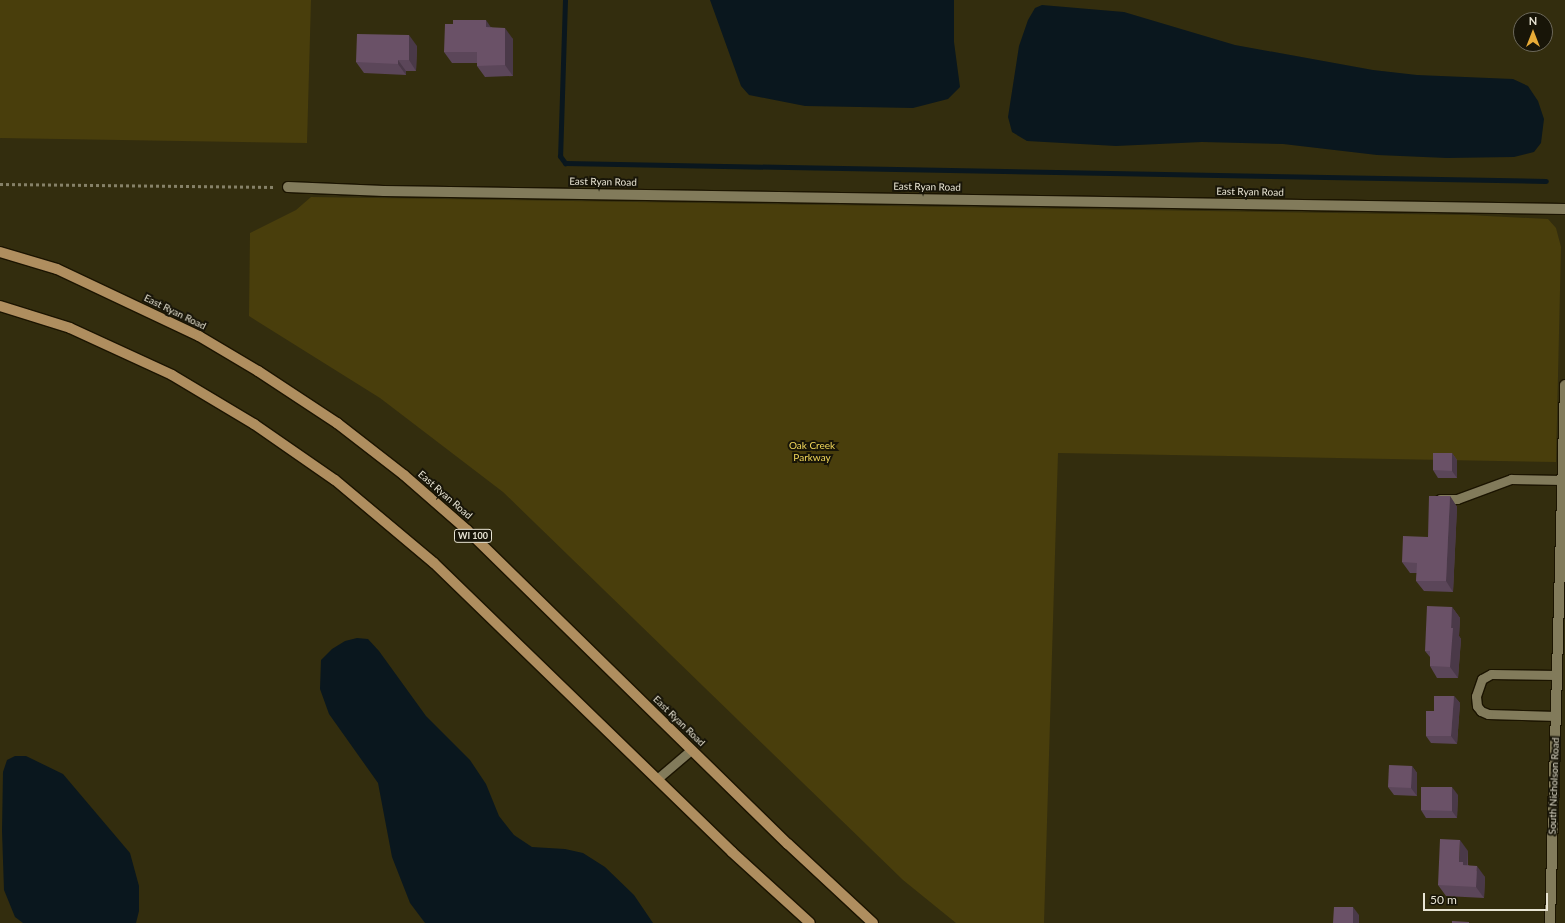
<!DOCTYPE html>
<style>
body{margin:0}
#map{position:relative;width:1565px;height:923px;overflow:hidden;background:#332d0e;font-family:Lato,sans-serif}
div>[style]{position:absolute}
.green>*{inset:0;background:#493e0c}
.water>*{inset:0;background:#0a171e}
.stream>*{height:5px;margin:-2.5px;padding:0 2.5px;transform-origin:2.5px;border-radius:2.5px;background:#0a171e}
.path>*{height:2.5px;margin-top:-1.25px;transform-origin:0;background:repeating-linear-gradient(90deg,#868168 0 3px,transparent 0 6px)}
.roads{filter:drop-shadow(1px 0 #1b1400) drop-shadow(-1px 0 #1b1400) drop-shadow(0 1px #1b1400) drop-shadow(0 -1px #1b1400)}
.service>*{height:9px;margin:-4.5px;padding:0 4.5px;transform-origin:4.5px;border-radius:4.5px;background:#827b5b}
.minor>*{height:10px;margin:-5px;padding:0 5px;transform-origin:5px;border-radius:5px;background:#827b5b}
.tertiary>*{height:10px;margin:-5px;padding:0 5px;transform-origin:5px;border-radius:5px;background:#827b5b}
.primary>*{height:10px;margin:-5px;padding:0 5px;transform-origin:5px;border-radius:5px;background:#af8e5f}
.wall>*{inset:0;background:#5b4659}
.shaded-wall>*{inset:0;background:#4a3948}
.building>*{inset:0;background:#6a5167}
span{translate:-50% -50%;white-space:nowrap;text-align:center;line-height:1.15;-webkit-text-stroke:4px #181508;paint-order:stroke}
.shield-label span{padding:1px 3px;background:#181508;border:1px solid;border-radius:3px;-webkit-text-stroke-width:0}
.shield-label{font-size:9px;color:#e9e5d4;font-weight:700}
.street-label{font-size:10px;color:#e9e5d4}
.park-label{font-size:10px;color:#f3d85a}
.north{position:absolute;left:1513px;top:12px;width:40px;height:40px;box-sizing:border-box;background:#181508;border:1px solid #6c685a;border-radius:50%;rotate:0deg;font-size:11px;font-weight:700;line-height:16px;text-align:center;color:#e9e5d4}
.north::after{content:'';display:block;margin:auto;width:14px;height:18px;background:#e8ab37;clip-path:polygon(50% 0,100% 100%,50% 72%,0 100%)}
.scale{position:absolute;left:1423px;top:893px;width:125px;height:18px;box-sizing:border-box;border:2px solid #e9e5d4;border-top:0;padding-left:5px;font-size:12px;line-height:14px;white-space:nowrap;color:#e9e5d4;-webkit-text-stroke:3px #181508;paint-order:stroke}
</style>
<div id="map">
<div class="green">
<i style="clip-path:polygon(0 0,311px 0,307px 143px,0 138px)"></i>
<i style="clip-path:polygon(311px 197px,1468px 215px,1548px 219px,1556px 228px,1561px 247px,1556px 462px,1058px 453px,1044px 923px,956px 923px,903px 880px,503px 492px,380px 398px,249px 316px,250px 233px,296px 210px)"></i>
</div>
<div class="water">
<i style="clip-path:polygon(710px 0,954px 0,954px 42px,960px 87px,948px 99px,913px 108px,805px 106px,749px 95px,741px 86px)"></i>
<i style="clip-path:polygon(1042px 5px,1124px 12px,1235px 45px,1373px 70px,1417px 75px,1513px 79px,1528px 86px,1538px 101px,1544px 119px,1541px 143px,1534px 152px,1514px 157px,1447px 158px,1377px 155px,1283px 144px,1202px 142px,1116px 146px,1027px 141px,1012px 132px,1008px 117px,1019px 46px,1028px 20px,1035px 8px)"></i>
<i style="clip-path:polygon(357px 638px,368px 639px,379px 651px,426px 716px,470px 760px,486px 784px,499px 816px,514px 835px,532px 847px,565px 849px,583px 853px,605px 867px,634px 895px,653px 923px,425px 923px,410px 903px,392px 857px,378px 783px,329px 714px,320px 689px,321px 660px,332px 649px,345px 641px)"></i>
<i style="clip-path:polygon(15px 756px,26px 756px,63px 774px,130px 853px,139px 886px,139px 911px,136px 923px,23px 923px,15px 917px,4px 890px,2px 831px,3px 772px,7px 760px)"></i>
</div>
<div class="stream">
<i style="left:565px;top:0;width:156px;rotate:91.8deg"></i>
<i style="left:560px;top:156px;width:9px;rotate:54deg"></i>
<i style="left:565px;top:163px;width:981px;rotate:1.05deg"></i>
</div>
<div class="path">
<i style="left:0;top:184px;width:275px;rotate:0.6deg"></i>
</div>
<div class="roads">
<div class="service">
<i style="left:1440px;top:499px;width:17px"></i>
<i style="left:1457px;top:499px;width:58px;rotate:-20.3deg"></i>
<i style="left:1511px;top:479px;width:51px;rotate:1.1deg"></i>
<i style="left:1556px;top:716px;width:68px;rotate:-178.3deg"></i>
<i style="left:1488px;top:714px;width:8px;rotate:-157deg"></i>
<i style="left:1481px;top:711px;width:6px;rotate:-129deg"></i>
<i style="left:1477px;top:706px;width:10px;rotate:-96deg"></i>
<i style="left:1476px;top:696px;width:18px;rotate:-71deg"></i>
<i style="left:1482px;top:679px;width:10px;rotate:-29deg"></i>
<i style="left:1491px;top:674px;width:66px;rotate:0.9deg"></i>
<i style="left:657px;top:779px;width:45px;rotate:-40.5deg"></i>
</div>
<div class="minor">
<i style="left:288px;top:187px;width:96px;rotate:2.4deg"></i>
<i style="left:384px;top:191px;width:1181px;rotate:0.87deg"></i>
</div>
<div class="tertiary">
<i style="left:1550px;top:923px;width:538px;rotate:-88.4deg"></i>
</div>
<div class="primary">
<i style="left:0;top:252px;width:59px;rotate:16.6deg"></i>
<i style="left:57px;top:269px;width:157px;rotate:25.3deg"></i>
<i style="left:199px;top:336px;width:69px;rotate:30.7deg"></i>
<i style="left:258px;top:371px;width:95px;rotate:33.4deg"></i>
<i style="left:337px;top:423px;width:85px;rotate:37.8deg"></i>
<i style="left:404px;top:475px;width:84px;rotate:41.1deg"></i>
<i style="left:467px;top:530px;width:449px;rotate:44.4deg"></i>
<i style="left:788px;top:844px;width:116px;rotate:42.9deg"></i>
<i style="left:0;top:306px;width:73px;rotate:17.4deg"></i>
<i style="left:70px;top:328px;width:112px;rotate:24.7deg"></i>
<i style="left:172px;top:375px;width:96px;rotate:30.9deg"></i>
<i style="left:254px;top:424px;width:98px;rotate:34.7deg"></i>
<i style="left:335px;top:480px;width:129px;rotate:40deg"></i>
<i style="left:434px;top:563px;width:415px;rotate:44.1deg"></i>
<i style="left:732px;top:852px;width:105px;rotate:42.3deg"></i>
</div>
</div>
<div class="wall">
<i style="clip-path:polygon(491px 27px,513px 39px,513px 76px,485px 77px,477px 66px,477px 63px,452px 63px,444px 52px)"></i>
<i style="clip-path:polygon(417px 46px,416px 71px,406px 71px,406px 75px,364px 73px,356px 62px)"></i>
<i style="clip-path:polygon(1452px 453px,1457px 460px,1457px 478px,1438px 478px,1433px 470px)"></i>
<i style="clip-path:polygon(1450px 496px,1457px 507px,1453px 592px,1424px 591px,1416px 581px,1417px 573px,1410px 573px,1402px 562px,1428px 537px)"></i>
<i style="clip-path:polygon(1452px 607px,1460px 618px,1459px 636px,1461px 639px,1458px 678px,1437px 678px,1430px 666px,1430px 657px,1425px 651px)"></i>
<i style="clip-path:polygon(1454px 696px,1460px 703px,1457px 744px,1431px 743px,1426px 736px)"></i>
<i style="clip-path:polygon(1412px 766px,1417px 773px,1417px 796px,1394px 795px,1388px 787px)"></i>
<i style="clip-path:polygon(1458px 795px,1457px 818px,1426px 818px,1421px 810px)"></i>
<i style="clip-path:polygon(1468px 851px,1468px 865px,1485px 877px,1484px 898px,1446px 896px,1438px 885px)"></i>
</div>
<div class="shaded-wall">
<i style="clip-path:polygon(486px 20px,494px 32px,486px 27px)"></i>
<i style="clip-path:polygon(505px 28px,513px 39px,513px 76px,505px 65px)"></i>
<i style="clip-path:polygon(409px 35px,417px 46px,416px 71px,409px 60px)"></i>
<i style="clip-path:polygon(398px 60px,406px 71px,406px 75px,398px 64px)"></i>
<i style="clip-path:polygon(1452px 453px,1457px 460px,1457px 478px,1452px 471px)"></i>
<i style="clip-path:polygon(1450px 496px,1457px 507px,1453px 592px,1446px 581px)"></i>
<i style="clip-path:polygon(1452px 607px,1460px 618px,1459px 636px,1461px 639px,1458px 678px,1450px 667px)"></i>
<i style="clip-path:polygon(1454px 696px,1460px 703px,1457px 744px,1451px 736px)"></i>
<i style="clip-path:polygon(1412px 766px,1417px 773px,1417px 796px,1411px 788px)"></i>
<i style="clip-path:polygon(1452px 787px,1458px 795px,1457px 818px,1452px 811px)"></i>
<i style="clip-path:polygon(1460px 840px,1468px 851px,1467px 868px,1459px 862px)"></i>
<i style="clip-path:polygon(1477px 866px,1485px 877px,1484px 898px,1476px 887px)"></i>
<i style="clip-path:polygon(1353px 907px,1359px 915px,1359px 923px,1353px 923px)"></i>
</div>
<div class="building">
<i style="clip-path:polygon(453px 20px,486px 20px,486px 27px,505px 28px,505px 65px,477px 66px,477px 52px,444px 52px,445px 24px,453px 24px)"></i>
<i style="clip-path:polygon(357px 34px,409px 35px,409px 60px,398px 60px,398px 64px,356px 62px)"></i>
<i style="clip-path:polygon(1433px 453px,1452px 453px,1452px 471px,1433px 470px)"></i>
<i style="clip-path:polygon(1429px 496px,1450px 496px,1446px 581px,1416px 581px,1417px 563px,1402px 562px,1403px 536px,1428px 537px)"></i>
<i style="clip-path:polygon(1427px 606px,1452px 607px,1451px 628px,1453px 628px,1450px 667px,1430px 666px,1430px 651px,1425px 651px)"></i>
<i style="clip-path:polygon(1434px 696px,1454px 696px,1451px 736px,1426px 736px,1426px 711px,1434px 711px)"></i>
<i style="clip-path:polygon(1389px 765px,1412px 766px,1411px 788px,1388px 787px)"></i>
<i style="clip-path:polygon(1421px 787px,1452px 787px,1452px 811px,1421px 810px)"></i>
<i style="clip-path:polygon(1440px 839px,1460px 840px,1459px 862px,1463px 862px,1463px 865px,1477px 866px,1476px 887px,1438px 885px)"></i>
<i style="clip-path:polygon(1334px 907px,1353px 907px,1353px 923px,1333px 923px)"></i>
<i style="clip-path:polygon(1452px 921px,1469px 922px,1469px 923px,1452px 923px)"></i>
</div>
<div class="shield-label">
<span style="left:473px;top:536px">WI 100</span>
</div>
<div class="street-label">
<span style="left:603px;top:182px;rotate:1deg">East Ryan Road</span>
<span style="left:927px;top:187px;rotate:1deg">East Ryan Road</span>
<span style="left:1250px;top:192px;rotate:1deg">East Ryan Road</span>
<span style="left:175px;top:312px;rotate:26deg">East Ryan Road</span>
<span style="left:445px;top:495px;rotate:41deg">East Ryan Road</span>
<span style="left:679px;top:721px;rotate:44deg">East Ryan Road</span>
<span style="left:1554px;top:786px;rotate:-88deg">South Nicholson Road</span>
</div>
<div class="park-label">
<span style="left:812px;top:451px">Oak Creek<br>Parkway</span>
</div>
<div class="north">N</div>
<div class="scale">50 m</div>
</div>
